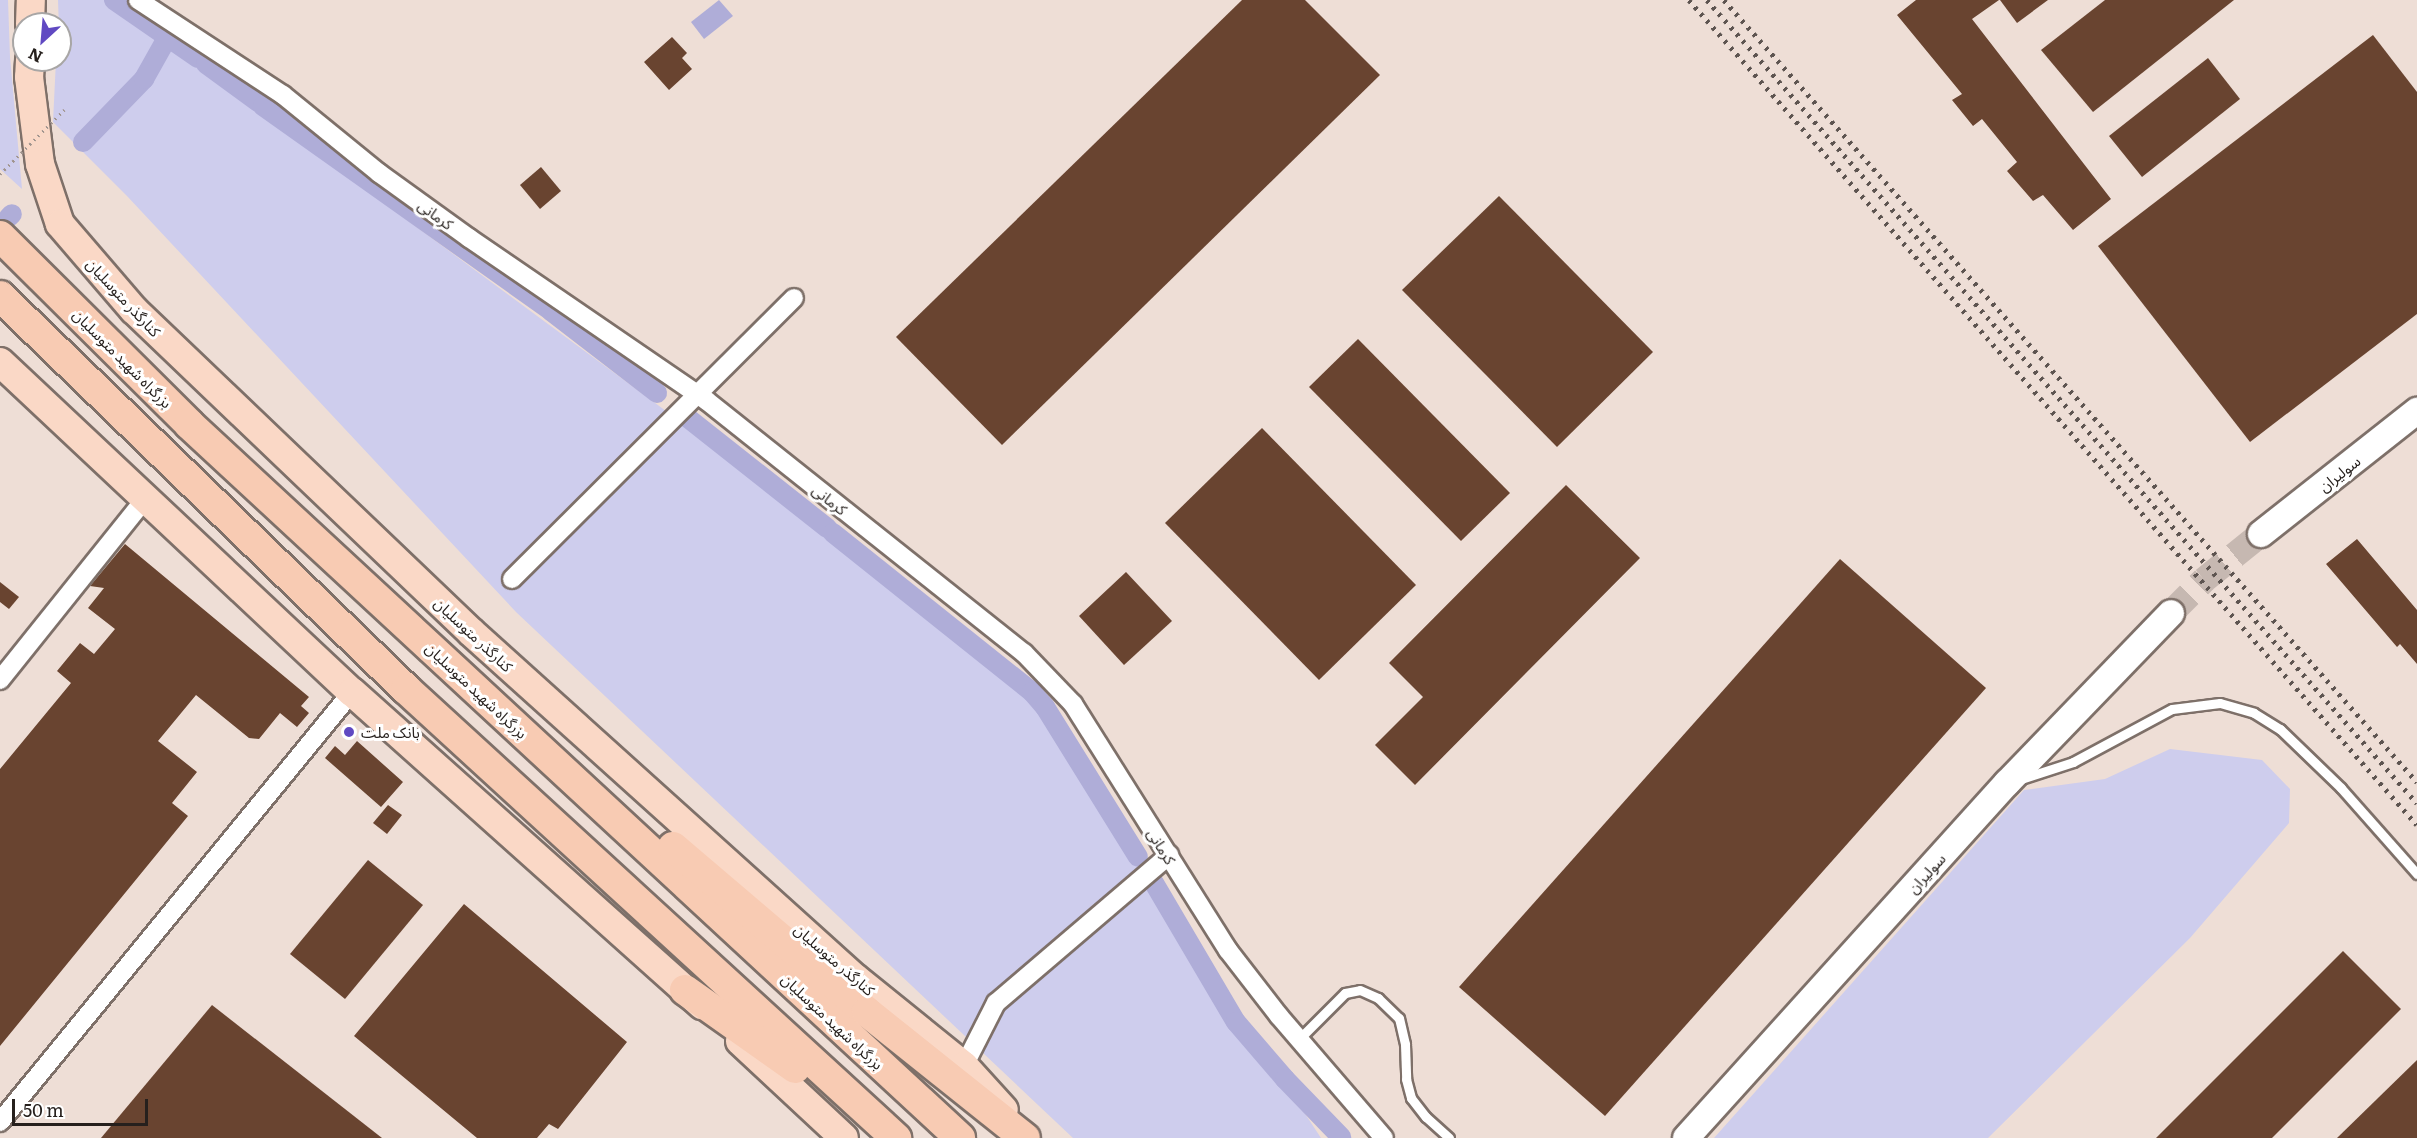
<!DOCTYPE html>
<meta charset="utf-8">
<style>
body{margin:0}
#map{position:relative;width:2417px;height:1138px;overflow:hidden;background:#eeded6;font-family:Literata,"Noto Sans Arabic",serif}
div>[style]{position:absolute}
.green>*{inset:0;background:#cecded}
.water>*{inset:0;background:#afadd8}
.canal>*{height:20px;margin:-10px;padding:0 10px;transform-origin:10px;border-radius:10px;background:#afadd8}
.building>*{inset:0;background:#694430}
.secondary-tunnel>*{height:26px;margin-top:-13px;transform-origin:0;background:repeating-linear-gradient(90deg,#c6b8b1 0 26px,transparent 0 39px)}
.roads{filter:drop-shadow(2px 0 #7e7069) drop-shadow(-2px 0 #7e7069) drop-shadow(0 2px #7e7069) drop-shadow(0 -2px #7e7069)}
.service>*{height:9px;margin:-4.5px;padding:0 4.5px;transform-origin:4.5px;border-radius:4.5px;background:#fff}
.minor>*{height:18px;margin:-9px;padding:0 9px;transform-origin:9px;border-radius:9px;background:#fff}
.secondary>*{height:26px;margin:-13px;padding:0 13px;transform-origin:13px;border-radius:13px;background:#fff}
.primary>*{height:28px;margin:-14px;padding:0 14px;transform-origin:14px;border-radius:14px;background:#fad8c6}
.trunk>*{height:30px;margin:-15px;padding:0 15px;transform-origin:15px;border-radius:15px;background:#f8cbb3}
.rail>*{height:4.5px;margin-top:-2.25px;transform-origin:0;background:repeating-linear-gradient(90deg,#5d5450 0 3px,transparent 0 9px)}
.path-bridge>*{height:3px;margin-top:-1.5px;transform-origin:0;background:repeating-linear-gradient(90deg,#a0948e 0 1.5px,transparent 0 6px)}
.dots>*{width:16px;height:16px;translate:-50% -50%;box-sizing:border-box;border:3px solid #fff;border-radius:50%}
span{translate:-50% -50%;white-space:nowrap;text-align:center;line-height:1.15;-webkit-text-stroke:6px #fff;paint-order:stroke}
.street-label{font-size:15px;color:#26201d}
.poi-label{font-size:15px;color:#26201d}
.left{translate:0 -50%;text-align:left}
.north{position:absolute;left:12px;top:12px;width:60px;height:60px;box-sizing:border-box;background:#fff;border:2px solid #a8a6a5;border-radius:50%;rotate:206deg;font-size:16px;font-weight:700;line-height:24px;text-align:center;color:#26201d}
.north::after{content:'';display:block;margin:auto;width:21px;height:27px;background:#6049c2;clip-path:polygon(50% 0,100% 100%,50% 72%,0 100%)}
.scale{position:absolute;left:12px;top:1099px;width:136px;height:27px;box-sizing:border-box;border:3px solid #26201d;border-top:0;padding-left:8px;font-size:18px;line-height:21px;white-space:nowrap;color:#26201d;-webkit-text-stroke:4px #fff;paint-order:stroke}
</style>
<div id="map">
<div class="green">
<i style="clip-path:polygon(0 0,8px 0,10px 57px,22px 189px,0 169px)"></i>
<i style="clip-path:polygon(58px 0,109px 0,670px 414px,1031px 697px,1321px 1138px,1073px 1138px,516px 612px,127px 196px,53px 122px,56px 60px,60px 60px)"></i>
<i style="clip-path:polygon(2170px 749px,2262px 760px,2290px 789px,2289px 823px,2190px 938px,1988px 1138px,1714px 1138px,2024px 790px,2105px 779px)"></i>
</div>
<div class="water">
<i style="clip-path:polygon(719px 0,733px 16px,704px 39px,691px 22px)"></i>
</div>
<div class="canal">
<i style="left:114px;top:0;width:102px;rotate:34.6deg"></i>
<i style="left:206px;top:64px;width:64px;rotate:36.2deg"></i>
<i style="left:263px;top:106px;width:354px;rotate:35.4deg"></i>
<i style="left:551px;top:311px;width:134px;rotate:37.7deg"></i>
<i style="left:83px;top:142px;width:88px;rotate:-45.9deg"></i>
<i style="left:144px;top:79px;width:47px;rotate:-60.7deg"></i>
<i style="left:9px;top:217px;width:4px;rotate:-45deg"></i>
<i style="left:679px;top:411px;width:189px;rotate:38.3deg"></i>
<i style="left:833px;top:533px;width:255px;rotate:38.6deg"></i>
<i style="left:1032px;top:692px;width:20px;rotate:49deg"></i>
<i style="left:1045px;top:707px;width:176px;rotate:58.2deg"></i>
<i style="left:1154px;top:883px;width:161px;rotate:59.5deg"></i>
<i style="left:1236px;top:1022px;width:75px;rotate:49.3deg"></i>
<i style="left:1285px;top:1079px;width:81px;rotate:46deg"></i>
</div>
<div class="building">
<i style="clip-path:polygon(1242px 0,1305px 0,1380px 75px,1002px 445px,896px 337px)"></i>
<i style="clip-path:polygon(1916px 0,1999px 0,1972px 19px,2111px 199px,2073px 230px,2043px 195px,2033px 201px,2007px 171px,2017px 162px,1982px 119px,1973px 126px,1952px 100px,1962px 94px,1897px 15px)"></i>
<i style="clip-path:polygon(2000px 0,2048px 0,2017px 23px)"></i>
<i style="clip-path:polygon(2105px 0,2234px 0,2093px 112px,2041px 50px)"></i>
<i style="clip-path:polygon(2373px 35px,2417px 92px,2417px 314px,2250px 442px,2098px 246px)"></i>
<i style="clip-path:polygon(672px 37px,687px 53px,682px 58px,692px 69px,669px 90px,644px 62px)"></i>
<i style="clip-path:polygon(2208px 58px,2240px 99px,2142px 177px,2109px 136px)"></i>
<i style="clip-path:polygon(541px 167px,561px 191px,540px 209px,520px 185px)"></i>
<i style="clip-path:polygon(1499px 196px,1653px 352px,1557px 447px,1402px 290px)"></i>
<i style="clip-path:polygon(1358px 339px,1510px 493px,1461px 541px,1309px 387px)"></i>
<i style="clip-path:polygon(1262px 428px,1416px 585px,1319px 680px,1165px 523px)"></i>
<i style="clip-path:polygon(1566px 485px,1640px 558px,1415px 785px,1375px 745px,1423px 697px,1389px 663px)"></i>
<i style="clip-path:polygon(2357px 539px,2417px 610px,2417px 664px,2400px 644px,2397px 647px,2326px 564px)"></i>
<i style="clip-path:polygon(125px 544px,309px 697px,301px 706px,309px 713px,297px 727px,280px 713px,259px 739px,249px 738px,196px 695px,158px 741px,197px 772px,172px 803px,188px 816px,0 1046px,0 769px,71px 683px,57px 671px,80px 643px,94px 654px,115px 629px,88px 608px,104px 588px,90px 586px)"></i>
<i style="clip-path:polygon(1840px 559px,1986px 688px,1605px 1116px,1459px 987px)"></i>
<i style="clip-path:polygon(1126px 572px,1172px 621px,1124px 665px,1079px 616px)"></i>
<i style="clip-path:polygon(0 582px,19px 597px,9px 609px,0 602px)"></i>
<i style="clip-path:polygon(357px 741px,403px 782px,381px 807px,325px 758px,335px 746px,345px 755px)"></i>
<i style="clip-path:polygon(388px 805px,402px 815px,387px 834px,373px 823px)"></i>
<i style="clip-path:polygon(368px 860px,423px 905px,345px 999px,290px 954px)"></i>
<i style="clip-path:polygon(464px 904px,627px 1042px,558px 1129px,549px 1124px,537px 1138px,477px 1138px,354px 1036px)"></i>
<i style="clip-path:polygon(2343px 951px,2401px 1009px,2272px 1138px,2156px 1138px)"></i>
<i style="clip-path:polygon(212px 1005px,382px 1138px,101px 1138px)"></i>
<i style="clip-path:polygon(2417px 1060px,2417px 1138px,2337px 1138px)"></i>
</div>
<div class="secondary-tunnel">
<i style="left:2171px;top:613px;width:47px;rotate:-45deg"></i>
<i style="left:2204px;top:580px;width:73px;rotate:-38.9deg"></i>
</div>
<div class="roads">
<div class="service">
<i style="left:2021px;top:779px;width:55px;rotate:-18.1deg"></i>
<i style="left:2073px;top:762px;width:112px;rotate:-28.2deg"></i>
<i style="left:2172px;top:709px;width:48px;rotate:-7.1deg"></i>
<i style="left:2220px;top:703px;width:35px;rotate:16deg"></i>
<i style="left:2254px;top:713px;width:31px;rotate:32deg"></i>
<i style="left:2280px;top:729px;width:85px;rotate:44deg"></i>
<i style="left:2341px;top:788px;width:115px;rotate:48.5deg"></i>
<i style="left:1299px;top:1039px;width:65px;rotate:-45deg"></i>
<i style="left:1345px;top:993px;width:15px;rotate:-11deg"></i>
<i style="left:1360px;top:990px;width:20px;rotate:24deg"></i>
<i style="left:1378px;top:998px;width:29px;rotate:44deg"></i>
<i style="left:1399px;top:1018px;width:27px;rotate:77deg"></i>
<i style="left:1405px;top:1044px;width:35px;rotate:88deg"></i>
<i style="left:1406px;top:1079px;width:20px;rotate:75deg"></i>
<i style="left:1411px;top:1098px;width:24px;rotate:52deg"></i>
<i style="left:1426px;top:1117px;width:31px;rotate:42deg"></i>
</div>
<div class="minor">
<i style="left:138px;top:0;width:173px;rotate:33.2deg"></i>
<i style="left:283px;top:95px;width:124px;rotate:39.1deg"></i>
<i style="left:379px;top:173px;width:111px;rotate:35.8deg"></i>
<i style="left:469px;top:238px;width:288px;rotate:34.4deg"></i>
<i style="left:707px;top:401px;width:405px;rotate:38.5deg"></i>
<i style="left:1024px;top:653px;width:71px;rotate:46.1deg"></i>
<i style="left:1073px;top:704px;width:291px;rotate:57.8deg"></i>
<i style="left:1228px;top:950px;width:83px;rotate:52.3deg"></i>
<i style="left:1279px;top:1016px;width:161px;rotate:49.3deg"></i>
<i style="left:512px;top:579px;width:398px;rotate:-44.9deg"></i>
<i style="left:0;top:680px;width:232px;rotate:-51.3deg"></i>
<i style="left:964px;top:1066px;width:71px;rotate:-63.1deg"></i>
<i style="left:996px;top:1003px;width:228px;rotate:-40.5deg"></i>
<i style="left:0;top:1122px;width:556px;rotate:-50.7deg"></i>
</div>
<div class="secondary">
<i style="left:2261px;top:534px;width:199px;rotate:-38.3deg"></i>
<i style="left:1686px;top:1138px;width:479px;rotate:-47.9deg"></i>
<i style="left:2007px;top:783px;width:236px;rotate:-46deg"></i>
</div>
<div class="primary">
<i style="left:30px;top:24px;width:24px;rotate:-88deg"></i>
<i style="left:30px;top:60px;width:17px;rotate:93deg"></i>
<i style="left:29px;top:77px;width:88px;rotate:82.8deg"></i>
<i style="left:40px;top:164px;width:63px;rotate:71.6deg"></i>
<i style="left:60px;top:224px;width:113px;rotate:49.3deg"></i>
<i style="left:134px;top:310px;width:466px;rotate:43.7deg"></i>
<i style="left:471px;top:632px;width:517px;rotate:42.02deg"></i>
<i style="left:855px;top:978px;width:140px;rotate:38.9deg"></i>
<i style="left:964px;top:1066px;width:59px;rotate:47.7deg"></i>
<i style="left:0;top:362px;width:482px;rotate:43.2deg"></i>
<i style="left:352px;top:692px;width:470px;rotate:41.8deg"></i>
<i style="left:740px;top:1041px;width:142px;rotate:43deg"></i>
</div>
<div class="trunk">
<i style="left:0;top:236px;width:267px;rotate:44.8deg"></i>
<i style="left:189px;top:424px;width:1051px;rotate:42.8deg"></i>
<i style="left:0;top:296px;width:565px;rotate:44.07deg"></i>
<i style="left:406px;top:689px;width:665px;rotate:42.5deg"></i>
<i style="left:673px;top:847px;width:255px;rotate:40.4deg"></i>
<i style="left:867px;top:1012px;width:202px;rotate:38.6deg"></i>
<i style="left:685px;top:990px;width:135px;rotate:35.3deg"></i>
</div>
</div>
<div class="rail">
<i style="left:1689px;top:0;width:1100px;rotate:48.57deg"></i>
<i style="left:1707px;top:0;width:1072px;rotate:48.52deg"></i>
<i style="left:1724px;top:0;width:1045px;rotate:48.45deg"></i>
</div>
<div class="path-bridge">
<i style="left:0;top:174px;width:91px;rotate:-45deg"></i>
</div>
<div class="dots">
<i style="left:349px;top:732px;background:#6049c2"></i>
</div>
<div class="street-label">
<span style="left:436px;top:214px;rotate:36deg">کرمانی</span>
<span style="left:124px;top:297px;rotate:47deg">کنارگذر متوسلیان</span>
<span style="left:123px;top:358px;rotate:45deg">بزرگراه شهید متوسلیان</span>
<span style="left:2339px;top:473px;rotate:-38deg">سولیران</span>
<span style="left:830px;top:499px;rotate:38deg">کرمانی</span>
<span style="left:474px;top:634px;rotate:43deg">کنارگذر متوسلیان</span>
<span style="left:477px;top:690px;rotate:43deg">بزرگراه شهید متوسلیان</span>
<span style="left:1162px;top:846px;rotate:58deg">کرمانی</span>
<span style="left:1926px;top:873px;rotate:-48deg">سولیران</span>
<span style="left:835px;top:959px;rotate:41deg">کنارگذر متوسلیان</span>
<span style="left:833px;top:1021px;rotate:43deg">بزرگراه شهید متوسلیان</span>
</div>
<div class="poi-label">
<span class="left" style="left:361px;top:732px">بانک ملت</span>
</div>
<div class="north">N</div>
<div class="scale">50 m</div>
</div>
